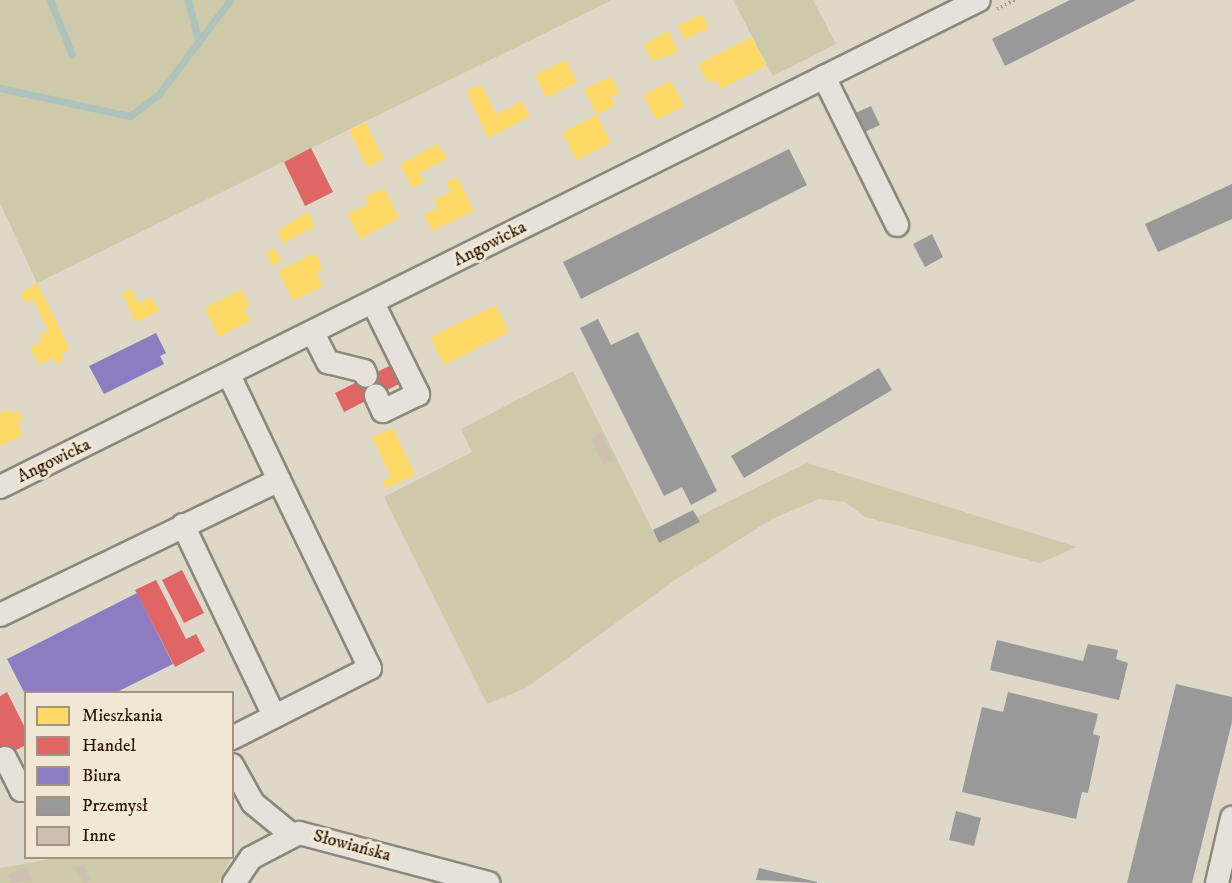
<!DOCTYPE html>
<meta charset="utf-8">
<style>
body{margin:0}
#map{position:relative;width:1232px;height:883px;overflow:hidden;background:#ded8c8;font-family:"IM FELL DW Pica",serif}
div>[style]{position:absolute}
.green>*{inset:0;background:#cccaa8}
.homes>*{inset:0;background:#ffd966}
.shops>*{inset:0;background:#e06666}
.offices>*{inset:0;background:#8e7cc3}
.industry>*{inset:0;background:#999}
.stream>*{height:7px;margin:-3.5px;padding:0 3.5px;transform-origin:3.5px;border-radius:3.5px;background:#aec2be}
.building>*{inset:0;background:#cebfb3}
.path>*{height:4px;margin-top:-2px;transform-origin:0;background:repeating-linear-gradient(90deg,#a29c94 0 1.5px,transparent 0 4.5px)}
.roads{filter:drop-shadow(2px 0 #8e887c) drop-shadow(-2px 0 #8e887c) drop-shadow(0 2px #8e887c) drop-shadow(0 -2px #8e887c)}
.minor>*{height:22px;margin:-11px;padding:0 11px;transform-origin:11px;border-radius:11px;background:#e6e2db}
span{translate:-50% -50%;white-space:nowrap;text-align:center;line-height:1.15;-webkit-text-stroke:6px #f0e8d5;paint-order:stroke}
.street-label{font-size:18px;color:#2c1500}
.legend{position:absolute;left:24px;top:691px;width:210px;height:168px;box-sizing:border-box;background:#f0e8d5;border:2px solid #a29480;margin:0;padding:8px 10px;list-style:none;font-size:18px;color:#2c1500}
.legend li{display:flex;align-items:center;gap:12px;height:30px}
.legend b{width:30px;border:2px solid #a29480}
</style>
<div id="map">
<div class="green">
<i style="clip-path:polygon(0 0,612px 0,37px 283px,0 203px)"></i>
<i style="clip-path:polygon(733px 0,813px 0,836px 44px,773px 76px)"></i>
<i style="clip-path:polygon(573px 371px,659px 543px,699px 523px,697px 517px,807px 463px,1077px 547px,1040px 563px,865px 517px,845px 502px,819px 499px,772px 519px,675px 580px,526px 688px,487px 704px,384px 497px,472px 452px,461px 429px)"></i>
<i style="clip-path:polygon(57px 858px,231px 858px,218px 883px,0 883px,0 868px)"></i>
</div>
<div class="homes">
<i style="clip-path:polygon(702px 14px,709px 28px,685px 40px,678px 26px)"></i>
<i style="clip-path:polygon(669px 31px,678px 52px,652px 61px,644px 44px)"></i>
<i style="clip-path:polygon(752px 37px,766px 66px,720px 89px,716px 80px,708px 83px,698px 64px)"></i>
<i style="clip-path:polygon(566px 60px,577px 82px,546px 98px,535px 75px)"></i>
<i style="clip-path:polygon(611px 76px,619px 92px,611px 97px,615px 105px,597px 115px,584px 89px)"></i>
<i style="clip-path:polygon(671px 81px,684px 106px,656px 120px,643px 95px)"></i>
<i style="clip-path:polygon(481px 84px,496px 114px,522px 101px,530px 116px,488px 138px,466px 91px)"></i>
<i style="clip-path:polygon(597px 115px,611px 143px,576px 160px,562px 132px)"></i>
<i style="clip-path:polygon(365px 122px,384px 159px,367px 167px,349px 130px)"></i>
<i style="clip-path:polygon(438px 144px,447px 159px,419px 173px,424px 182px,412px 188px,400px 164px)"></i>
<i style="clip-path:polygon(457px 177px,474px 211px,432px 231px,424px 214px,438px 208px,434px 200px,451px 192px,446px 182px)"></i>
<i style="clip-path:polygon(384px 188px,399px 218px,360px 239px,347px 214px,368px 204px,365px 196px)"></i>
<i style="clip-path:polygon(308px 212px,315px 227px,283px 243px,277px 231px)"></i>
<i style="clip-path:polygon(275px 248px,281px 261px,272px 266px,266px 252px)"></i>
<i style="clip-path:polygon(315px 253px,323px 269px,317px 272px,323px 286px,293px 301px,278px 271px)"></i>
<i style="clip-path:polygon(37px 283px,70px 349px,61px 354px,64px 361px,57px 364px,53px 358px,39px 365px,30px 348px,42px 341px,39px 334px,49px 332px,33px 299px,25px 303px,21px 293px)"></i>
<i style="clip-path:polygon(131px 289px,138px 303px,152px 297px,159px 311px,136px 322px,122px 293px)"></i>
<i style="clip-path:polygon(242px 289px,250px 305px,244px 308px,251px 321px,219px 337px,204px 308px)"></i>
<i style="clip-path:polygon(496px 305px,509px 332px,444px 365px,430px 337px)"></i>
<i style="clip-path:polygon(9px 409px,12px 414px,18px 411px,23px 420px,17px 423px,23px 435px,0 446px,0 413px)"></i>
<i style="clip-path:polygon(393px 428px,415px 475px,386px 489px,382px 481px,391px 477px,372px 437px)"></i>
</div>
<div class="shops">
<i style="clip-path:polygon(311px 148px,333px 192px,305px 206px,284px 162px)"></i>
<i style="clip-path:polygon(397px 362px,407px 380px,344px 412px,335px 393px)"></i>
<i style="clip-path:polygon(182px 570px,204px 613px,184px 623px,162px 580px)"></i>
<i style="clip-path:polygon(156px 580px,186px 639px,196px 634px,205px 651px,175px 667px,135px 590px)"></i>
<i style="clip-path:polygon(7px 692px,26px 730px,26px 745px,0 758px,0 696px)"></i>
</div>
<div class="offices">
<i style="clip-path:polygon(156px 333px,166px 353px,160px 356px,164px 364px,104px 394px,89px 366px)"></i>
<i style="clip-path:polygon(137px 593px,173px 664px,117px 692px,26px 692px,26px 696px,7px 659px)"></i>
</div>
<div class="industry">
<i style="clip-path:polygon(1070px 0,1136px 0,1005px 66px,992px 39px)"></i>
<i style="clip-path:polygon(871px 106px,880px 125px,862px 133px,853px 114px)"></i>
<i style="clip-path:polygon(789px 149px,807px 185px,581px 299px,563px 262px)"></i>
<i style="clip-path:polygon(1232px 184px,1232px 219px,1158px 252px,1145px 224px)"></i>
<i style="clip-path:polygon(932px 234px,943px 257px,925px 267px,913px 244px)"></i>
<i style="clip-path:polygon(598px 319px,611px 345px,638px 332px,717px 491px,691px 505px,682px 487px,664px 496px,580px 328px)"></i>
<i style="clip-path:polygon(879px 368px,892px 390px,744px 478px,731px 456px)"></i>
<i style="clip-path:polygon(693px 510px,700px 522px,659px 543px,653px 530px)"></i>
<i style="clip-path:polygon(997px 640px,1083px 661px,1088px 644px,1118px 650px,1116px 659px,1128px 663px,1119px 700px,990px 670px)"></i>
<i style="clip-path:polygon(1176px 684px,1232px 697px,1232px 722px,1192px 883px,1127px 883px)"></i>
<i style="clip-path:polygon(1008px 692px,1098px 714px,1093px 734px,1100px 736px,1088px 793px,1082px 792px,1076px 819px,962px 792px,982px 707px,1003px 712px)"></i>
<i style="clip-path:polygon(956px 811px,981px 818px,974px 846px,949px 840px)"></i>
<i style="clip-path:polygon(759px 868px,817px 882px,817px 883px,756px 880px)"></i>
</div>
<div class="stream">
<i style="left:50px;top:0;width:59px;rotate:68.2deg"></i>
<i style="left:188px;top:0;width:44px;rotate:75.7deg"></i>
<i style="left:0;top:88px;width:133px;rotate:12.2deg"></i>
<i style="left:130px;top:116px;width:36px;rotate:-37deg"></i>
<i style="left:159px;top:94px;width:118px;rotate:-52.9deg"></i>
</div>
<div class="building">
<i style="clip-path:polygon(600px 433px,613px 460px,603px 465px,591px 438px)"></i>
<i style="clip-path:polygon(83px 865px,90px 880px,84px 883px,75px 868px)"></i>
<i style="clip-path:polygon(26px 867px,32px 880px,11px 883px,8px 874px)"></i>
</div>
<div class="path">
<i style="left:997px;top:9px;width:20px;rotate:-27deg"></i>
</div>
<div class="roads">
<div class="minor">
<i style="left:824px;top:77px;width:165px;rotate:63.7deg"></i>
<i style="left:373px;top:303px;width:102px;rotate:63.7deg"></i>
<i style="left:418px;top:394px;width:39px;rotate:154deg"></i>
<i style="left:383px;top:411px;width:17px;rotate:-115deg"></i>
<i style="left:313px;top:333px;width:33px;rotate:63deg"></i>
<i style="left:328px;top:362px;width:37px;rotate:14deg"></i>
<i style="left:364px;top:371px;width:5px;rotate:68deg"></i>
<i style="left:229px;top:375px;width:116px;rotate:64.5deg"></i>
<i style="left:0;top:487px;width:1093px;rotate:-26.45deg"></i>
<i style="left:183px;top:525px;width:212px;rotate:64.5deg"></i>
<i style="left:0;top:615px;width:310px;rotate:-25.8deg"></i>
<i style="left:279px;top:480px;width:209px;rotate:64.2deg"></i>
<i style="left:370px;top:668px;width:155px;rotate:153.1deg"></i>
<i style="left:5px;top:758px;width:36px;rotate:63deg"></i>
<i style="left:21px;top:790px;width:5px;rotate:-11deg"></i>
<i style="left:232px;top:765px;width:43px;rotate:61.1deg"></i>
<i style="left:253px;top:803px;width:50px;rotate:39.4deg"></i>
<i style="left:234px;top:883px;width:30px;rotate:-56deg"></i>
<i style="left:251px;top:858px;width:54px;rotate:-27.5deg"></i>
<i style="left:299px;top:833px;width:196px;rotate:14.8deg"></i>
<i style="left:1217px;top:883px;width:67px;rotate:-77deg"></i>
</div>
</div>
<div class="street-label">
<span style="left:490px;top:244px;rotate:-27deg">Angowicka</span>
<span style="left:54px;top:461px;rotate:-26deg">Angowicka</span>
<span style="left:352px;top:846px;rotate:15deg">Słowiańska</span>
</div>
<ul class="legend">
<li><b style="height:16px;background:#ffd966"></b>Mieszkania</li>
<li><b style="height:16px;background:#e06666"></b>Handel</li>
<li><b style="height:16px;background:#8e7cc3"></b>Biura</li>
<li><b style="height:16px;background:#999"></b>Przemysł</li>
<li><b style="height:16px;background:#cebfb3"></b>Inne</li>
</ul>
</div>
